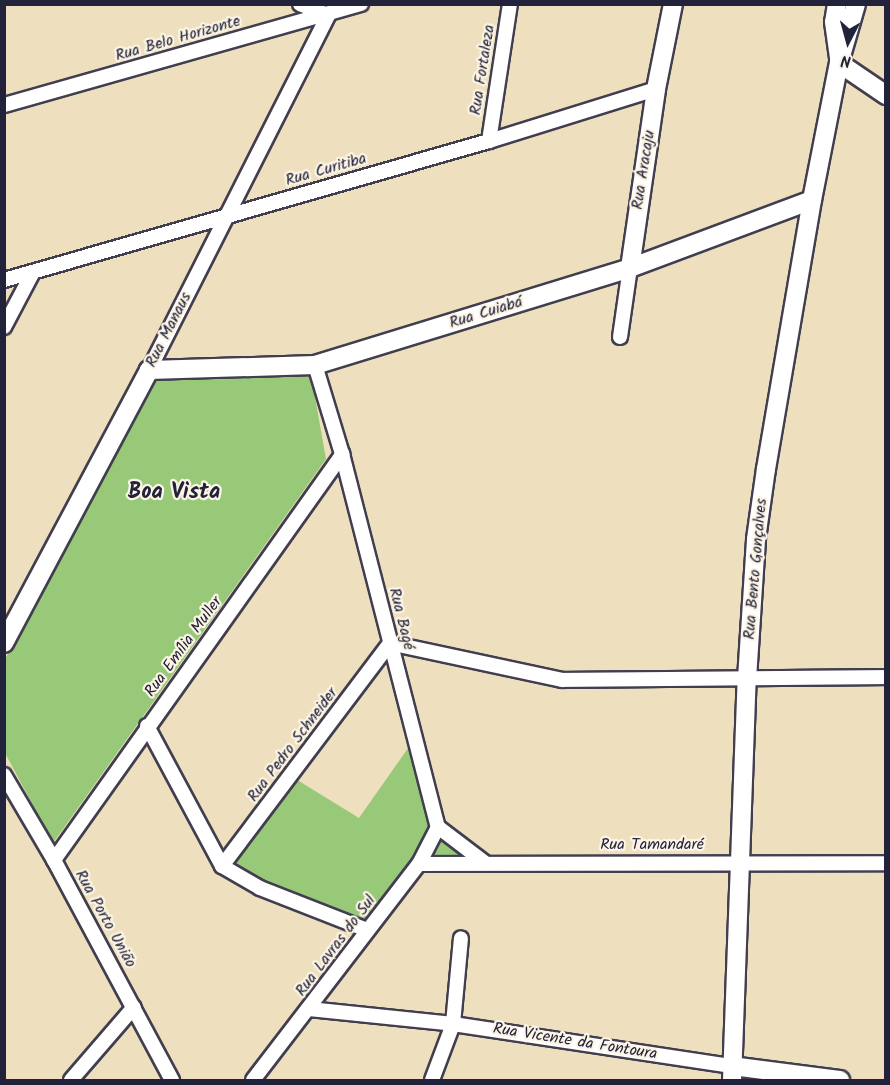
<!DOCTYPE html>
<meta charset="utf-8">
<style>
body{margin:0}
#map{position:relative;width:890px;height:1085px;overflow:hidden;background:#eee0bf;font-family:Kalam,sans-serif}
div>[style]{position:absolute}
.green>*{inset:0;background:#97c979}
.roads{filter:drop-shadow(2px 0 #413e4f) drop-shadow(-2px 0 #413e4f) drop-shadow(0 2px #413e4f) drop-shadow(0 -2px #413e4f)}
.street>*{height:14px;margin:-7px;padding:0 7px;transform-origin:7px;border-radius:7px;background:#fff}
.secondary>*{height:18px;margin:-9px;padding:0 9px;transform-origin:9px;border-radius:9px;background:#fff}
span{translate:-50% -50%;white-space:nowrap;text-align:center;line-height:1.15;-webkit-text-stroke:4.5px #fcf5e5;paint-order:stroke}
.street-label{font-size:16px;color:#22223b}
.district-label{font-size:22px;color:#22223b;font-weight:700}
.frame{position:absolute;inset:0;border:6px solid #22223b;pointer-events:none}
.north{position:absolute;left:818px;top:12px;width:60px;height:60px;-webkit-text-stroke:4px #fcf5e5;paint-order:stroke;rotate:186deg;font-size:16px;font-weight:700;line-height:24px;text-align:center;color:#22223b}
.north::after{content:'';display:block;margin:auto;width:21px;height:27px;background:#22223b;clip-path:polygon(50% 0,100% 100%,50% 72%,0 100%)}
</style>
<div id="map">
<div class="green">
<i style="clip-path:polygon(310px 369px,326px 459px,53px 843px,5px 753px,4px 661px,151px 381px)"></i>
<i style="clip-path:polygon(411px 744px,432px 825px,413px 863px,365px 925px,263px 884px,229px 865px,294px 778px,359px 818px)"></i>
<i style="clip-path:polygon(443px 835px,470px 858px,428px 859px,438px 849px)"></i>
</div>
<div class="roads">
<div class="street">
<i style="left:4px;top:105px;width:371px;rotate:-15.8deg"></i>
<i style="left:489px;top:141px;width:139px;rotate:-81.3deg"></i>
<i style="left:4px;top:280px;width:505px;rotate:-15.99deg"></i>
<i style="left:489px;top:141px;width:175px;rotate:-17.3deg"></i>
<i style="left:4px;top:327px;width:60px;rotate:-62.2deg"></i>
<i style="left:620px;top:337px;width:70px;rotate:-81.8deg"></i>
<i style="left:315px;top:365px;width:93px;rotate:73.1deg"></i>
<i style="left:342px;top:454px;width:385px;rotate:75.6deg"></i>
<i style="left:438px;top:827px;width:58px;rotate:37.3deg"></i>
<i style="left:149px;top:370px;width:398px;rotate:-63.2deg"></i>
<i style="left:328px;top:15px;width:30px;rotate:-159deg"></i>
<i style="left:147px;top:726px;width:159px;rotate:61.8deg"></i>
<i style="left:222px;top:866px;width:44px;rotate:30.1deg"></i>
<i style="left:260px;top:888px;width:115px;rotate:21.4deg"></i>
<i style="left:4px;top:775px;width:99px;rotate:59.5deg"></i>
<i style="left:54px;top:860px;width:250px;rotate:61.8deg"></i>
<i style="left:54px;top:860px;width:498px;rotate:-54.6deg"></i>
<i style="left:419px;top:864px;width:467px;rotate:-0.1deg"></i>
<i style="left:222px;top:866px;width:279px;rotate:-53deg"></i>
<i style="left:390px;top:643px;width:176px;rotate:12.1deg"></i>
<i style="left:562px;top:680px;width:324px;rotate:-0.5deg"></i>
<i style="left:309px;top:1009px;width:145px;rotate:5.9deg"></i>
<i style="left:453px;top:1024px;width:282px;rotate:8.6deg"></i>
<i style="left:71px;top:1080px;width:96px;rotate:-49.2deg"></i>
<i style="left:253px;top:1080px;width:272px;rotate:-52.5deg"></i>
<i style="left:419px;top:864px;width:42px;rotate:-62.8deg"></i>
<i style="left:432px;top:1080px;width:60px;rotate:-69.4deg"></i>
<i style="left:453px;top:1024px;width:86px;rotate:-84.7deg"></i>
</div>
<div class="secondary">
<i style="left:837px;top:4px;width:18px;rotate:99deg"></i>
<i style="left:834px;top:22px;width:37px;rotate:82deg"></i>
<i style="left:839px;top:63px;width:57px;rotate:34.2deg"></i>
<i style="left:630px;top:268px;width:181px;rotate:-81.7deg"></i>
<i style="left:656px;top:89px;width:87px;rotate:-78.7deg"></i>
<i style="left:4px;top:643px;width:309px;rotate:-62deg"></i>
<i style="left:149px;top:370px;width:166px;rotate:-1.7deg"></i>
<i style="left:315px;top:365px;width:330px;rotate:-17.1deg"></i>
<i style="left:630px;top:268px;width:194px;rotate:-20.5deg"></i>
<i style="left:732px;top:1066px;width:109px;rotate:7.4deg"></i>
<i style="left:732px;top:1080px;width:401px;rotate:-87.9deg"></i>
<i style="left:747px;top:679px;width:140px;rotate:-86.3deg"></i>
<i style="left:756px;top:539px;width:71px;rotate:-81.9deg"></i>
<i style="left:766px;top:469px;width:273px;rotate:-80.3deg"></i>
<i style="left:812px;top:200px;width:140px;rotate:-78.9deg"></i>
<i style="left:839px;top:63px;width:61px;rotate:-73.9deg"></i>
</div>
</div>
<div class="street-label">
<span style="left:178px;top:39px;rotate:-16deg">Rua Belo Horizonte</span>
<span style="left:483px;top:70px;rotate:-81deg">Rua Fortaleza</span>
<span style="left:326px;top:170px;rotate:-16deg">Rua Curitiba</span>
<span style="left:644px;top:170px;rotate:-81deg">Rua Aracaju</span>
<span style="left:486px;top:313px;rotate:-17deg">Rua Cuiabá</span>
<span style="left:169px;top:330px;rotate:-63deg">Rua Manaus</span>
<span style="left:756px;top:569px;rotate:-85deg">Rua Bento Gonçalves</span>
<span style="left:401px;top:619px;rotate:76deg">Rua Bagé</span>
<span style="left:184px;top:647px;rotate:-54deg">Rua Emília Muller</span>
<span style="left:293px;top:745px;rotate:-53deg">Rua Pedro Schneider</span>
<span style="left:652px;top:845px">Rua Tamandaré</span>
<span style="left:105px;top:919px;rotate:61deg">Rua Porto União</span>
<span style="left:336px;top:946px;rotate:-53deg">Rua Lavras do Sul</span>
<span style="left:575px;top:1042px;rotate:9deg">Rua Vicente da Fontoura</span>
</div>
<div class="district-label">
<span style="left:174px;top:493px">Boa Vista</span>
</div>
<div class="frame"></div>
<div class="north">N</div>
</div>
